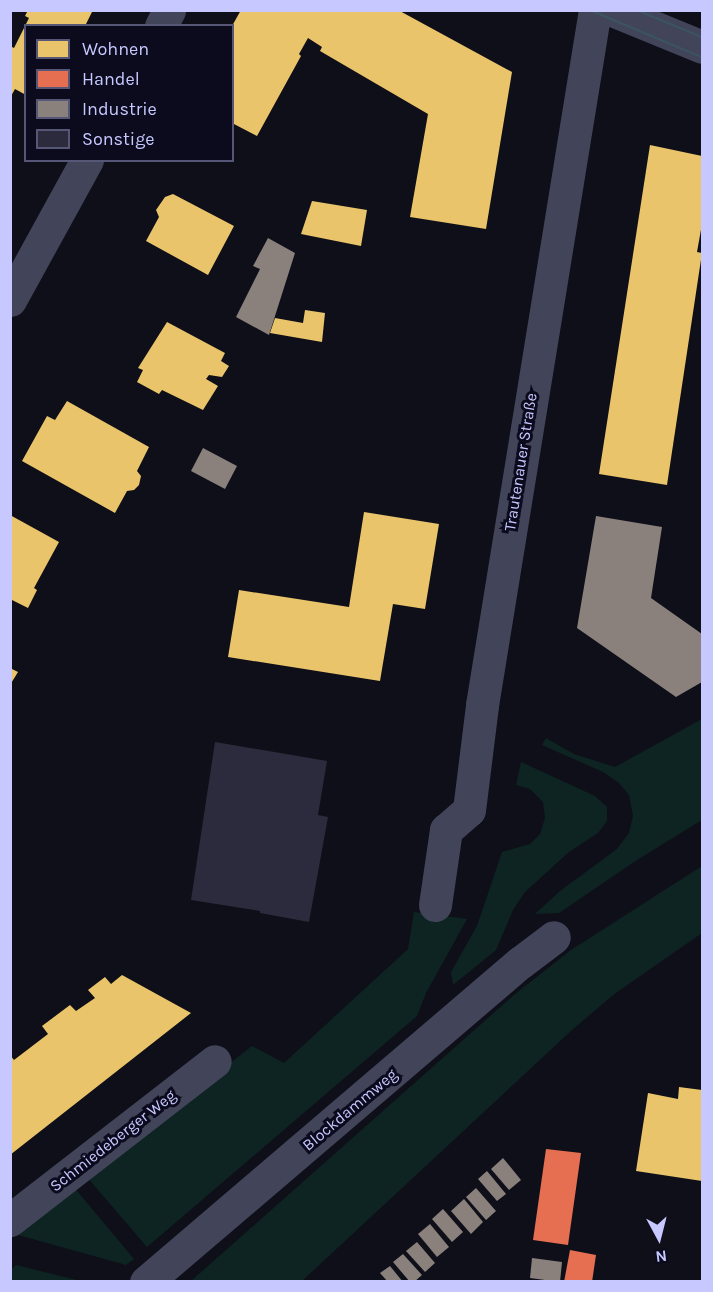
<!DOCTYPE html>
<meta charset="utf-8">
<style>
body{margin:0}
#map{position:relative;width:713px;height:1292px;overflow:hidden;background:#0f0f19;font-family:Karla,sans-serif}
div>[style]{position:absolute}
.green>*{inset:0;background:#0d2422}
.homes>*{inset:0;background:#e9c46a}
.shops>*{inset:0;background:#e76f51}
.industry>*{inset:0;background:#8a817c}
.building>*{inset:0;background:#2c2b3d}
.minor>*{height:33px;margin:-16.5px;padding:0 16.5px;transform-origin:16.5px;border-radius:16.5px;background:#42455a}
.tram>*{height:1.5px;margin:-0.75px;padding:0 0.75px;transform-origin:0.75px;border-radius:0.75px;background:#3b5560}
span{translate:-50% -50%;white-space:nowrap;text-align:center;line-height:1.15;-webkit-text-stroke:6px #0b0b1d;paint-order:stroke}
.street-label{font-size:16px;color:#c7c8ff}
.frame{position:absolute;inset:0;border:12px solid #c7c8ff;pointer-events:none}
.legend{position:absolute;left:24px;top:24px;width:210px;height:138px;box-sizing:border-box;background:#0b0b1d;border:2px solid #565777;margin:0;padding:8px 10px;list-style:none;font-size:18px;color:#c7c8ff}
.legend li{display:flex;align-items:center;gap:12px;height:30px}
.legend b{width:30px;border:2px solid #565777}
.north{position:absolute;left:629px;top:1208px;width:60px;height:60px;-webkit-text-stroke:4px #0b0b1d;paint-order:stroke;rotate:173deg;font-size:16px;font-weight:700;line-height:24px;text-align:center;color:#c7c8ff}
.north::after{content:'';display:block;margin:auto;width:21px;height:27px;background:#c7c8ff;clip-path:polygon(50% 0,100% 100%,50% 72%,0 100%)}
</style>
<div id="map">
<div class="green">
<i style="clip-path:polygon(702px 719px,702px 820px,637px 860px,559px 913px,535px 914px,560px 891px,617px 849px,629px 833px,633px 816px,629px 795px,619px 783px,603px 772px,542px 745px,546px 738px,574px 754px,615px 767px)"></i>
<i style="clip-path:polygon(521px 762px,595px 796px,607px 807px,607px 821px,598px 833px,569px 852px,525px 892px,513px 910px,496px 950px,453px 985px,451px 972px,477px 926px,502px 852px,530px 844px,540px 834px,545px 818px,543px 802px,530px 789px,516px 785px)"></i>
<i style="clip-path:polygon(702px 866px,702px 933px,613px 995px,572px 1030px,302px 1281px,191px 1281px,515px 994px,571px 950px)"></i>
<i style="clip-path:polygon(414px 912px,467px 919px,426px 993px,417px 1016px,147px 1247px,86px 1176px,252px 1046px,284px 1063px,408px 949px)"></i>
<i style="clip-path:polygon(73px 1186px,134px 1259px,126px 1265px,11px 1233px)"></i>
<i style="clip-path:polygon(16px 1265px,81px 1281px,11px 1281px,11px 1270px)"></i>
</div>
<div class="homes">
<i style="clip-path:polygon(28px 10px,93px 10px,85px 26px,26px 26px,26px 95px,15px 89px,10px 98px,10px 46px,14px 48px,29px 18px,25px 16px)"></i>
<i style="clip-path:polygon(241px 10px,398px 10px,512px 72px,486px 229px,410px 217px,428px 114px,320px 51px,322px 47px,308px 38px,299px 54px,301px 56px,257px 136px,232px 123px,232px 26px)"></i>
<i style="clip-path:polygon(650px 145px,702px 156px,702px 224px,697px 252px,702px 253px,667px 485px,599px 474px)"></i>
<i style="clip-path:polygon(173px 194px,234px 226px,208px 275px,146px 241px,159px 217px,156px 210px,165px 197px)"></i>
<i style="clip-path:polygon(312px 201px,367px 210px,361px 246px,301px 234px)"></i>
<i style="clip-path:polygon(305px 310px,325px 313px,322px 342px,270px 333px,275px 318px,303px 323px)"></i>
<i style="clip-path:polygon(167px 322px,225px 353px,221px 361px,229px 366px,222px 377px,209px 375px,206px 379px,218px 386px,203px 410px,162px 390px,159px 394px,137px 382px,143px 370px,138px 368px)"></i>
<i style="clip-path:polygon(67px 401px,149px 447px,137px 471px,141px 476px,139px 485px,134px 490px,127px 491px,115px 513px,22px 461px,47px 416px,55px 420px)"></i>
<i style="clip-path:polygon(364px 512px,439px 524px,425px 609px,393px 604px,380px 681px,228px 657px,239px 590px,349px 607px)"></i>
<i style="clip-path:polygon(10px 515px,59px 542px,34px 588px,37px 590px,28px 608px,10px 599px)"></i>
<i style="clip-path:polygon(10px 668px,18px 672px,10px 685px)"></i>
<i style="clip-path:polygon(122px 975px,191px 1013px,10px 1155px,10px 1055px,14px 1060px,48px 1034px,42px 1026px,70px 1005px,76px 1011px,95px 998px,88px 990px,105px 977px,111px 984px)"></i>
<i style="clip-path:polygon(679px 1087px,702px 1090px,702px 1181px,636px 1171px,648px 1093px,678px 1099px)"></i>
</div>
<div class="shops">
<i style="clip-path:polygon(546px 1149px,581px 1153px,568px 1245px,533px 1240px)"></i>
<i style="clip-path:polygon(570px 1250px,596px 1255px,592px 1282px,564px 1282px)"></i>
</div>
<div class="industry">
<i style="clip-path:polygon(268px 238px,295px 253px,269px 335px,236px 317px,260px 269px,253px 266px)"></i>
<i style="clip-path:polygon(203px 448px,237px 466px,225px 489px,191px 471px)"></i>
<i style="clip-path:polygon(596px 516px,662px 527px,651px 598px,702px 634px,702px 682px,676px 697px,577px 628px)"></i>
<i style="clip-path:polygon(503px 1158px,521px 1180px,509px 1190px,491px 1169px)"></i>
<i style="clip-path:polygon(487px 1171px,506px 1194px,497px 1201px,478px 1179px)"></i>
<i style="clip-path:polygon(476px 1188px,496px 1211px,486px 1220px,466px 1197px)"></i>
<i style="clip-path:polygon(464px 1199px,483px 1222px,471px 1234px,451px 1211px)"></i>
<i style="clip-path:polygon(443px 1209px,463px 1232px,452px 1242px,432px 1219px)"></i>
<i style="clip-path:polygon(430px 1224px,449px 1247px,437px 1257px,418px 1234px)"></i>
<i style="clip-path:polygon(417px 1242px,435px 1263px,425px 1272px,406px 1251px)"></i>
<i style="clip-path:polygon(403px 1254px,422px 1275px,414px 1282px,410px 1282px,393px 1262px)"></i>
<i style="clip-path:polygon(532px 1258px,562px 1262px,560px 1282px,530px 1278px)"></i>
<i style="clip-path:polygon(390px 1266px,403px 1282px,388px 1282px,380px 1273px)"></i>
</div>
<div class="building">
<i style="clip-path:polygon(215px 742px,327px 761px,318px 815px,328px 817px,309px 922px,260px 913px,260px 911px,191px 900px)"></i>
</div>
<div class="minor">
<i style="left:612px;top:10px;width:97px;rotate:22.3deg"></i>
<i style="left:161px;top:26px;width:18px;rotate:-63deg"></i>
<i style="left:10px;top:300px;width:160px;rotate:-61.2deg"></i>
<i style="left:435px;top:905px;width:76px;rotate:-81.7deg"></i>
<i style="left:446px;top:830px;width:30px;rotate:-41deg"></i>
<i style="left:469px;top:810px;width:106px;rotate:-82.9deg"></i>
<i style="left:482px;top:705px;width:704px;rotate:-80.77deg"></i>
<i style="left:10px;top:1220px;width:259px;rotate:-37.8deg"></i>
<i style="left:146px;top:1282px;width:493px;rotate:-40.5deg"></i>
<i style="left:521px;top:962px;width:41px;rotate:-37.1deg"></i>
</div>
<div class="tram">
<i style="left:590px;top:10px;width:121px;rotate:22.8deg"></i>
<i style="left:637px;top:10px;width:70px;rotate:22.6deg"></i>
</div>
<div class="street-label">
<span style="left:521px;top:462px;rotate:-81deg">Trautenauer Straße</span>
<span style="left:350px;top:1110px;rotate:-40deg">Blockdammweg</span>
<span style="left:113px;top:1141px;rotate:-38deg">Schmiedeberger Weg</span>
</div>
<div class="frame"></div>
<ul class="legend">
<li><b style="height:16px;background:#e9c46a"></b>Wohnen</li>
<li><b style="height:16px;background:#e76f51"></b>Handel</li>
<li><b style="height:16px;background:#8a817c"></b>Industrie</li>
<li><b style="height:16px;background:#2c2b3d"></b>Sonstige</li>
</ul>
<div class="north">N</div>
</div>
